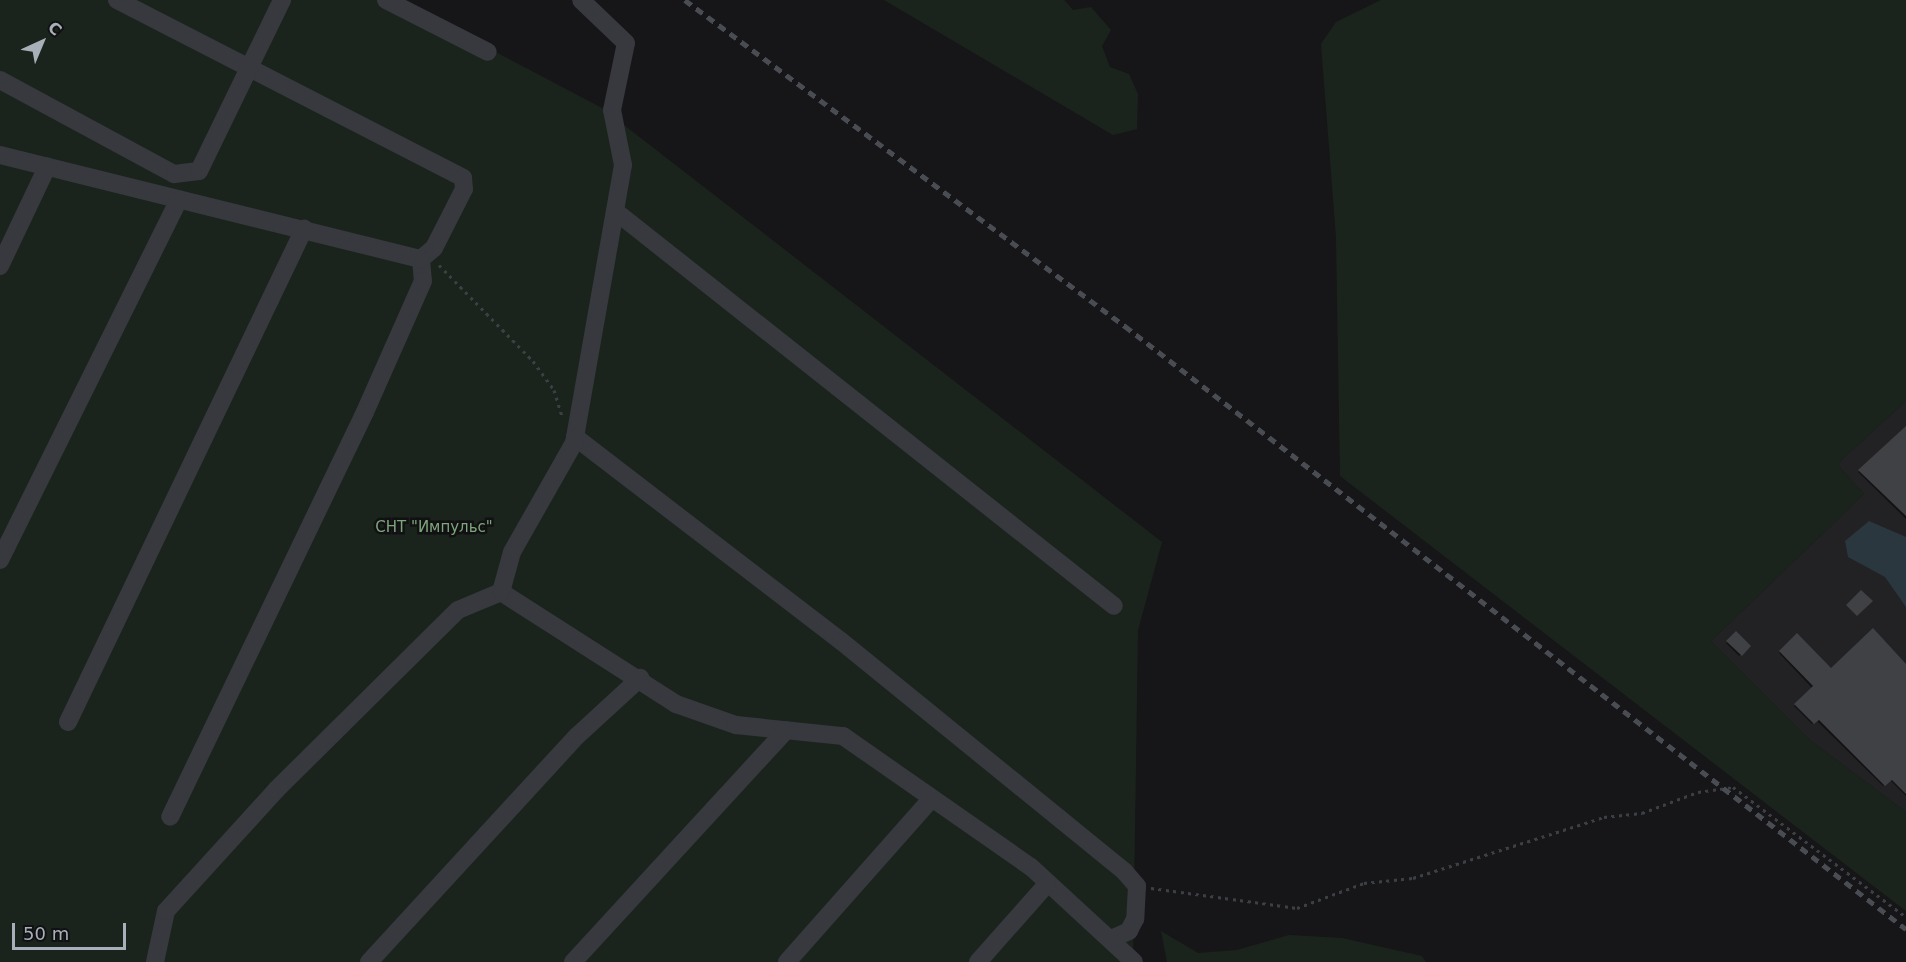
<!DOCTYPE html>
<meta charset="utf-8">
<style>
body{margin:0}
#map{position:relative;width:1906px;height:962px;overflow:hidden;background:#161618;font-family:"DejaVu Sans",sans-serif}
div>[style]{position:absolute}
.built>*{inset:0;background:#222225}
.green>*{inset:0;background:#1b241c}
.water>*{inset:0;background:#2b373e}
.shadow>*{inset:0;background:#0007}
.building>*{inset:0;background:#404145}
.path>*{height:3px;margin-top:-1.5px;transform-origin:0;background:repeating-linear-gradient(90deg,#3c4045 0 3px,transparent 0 7.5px)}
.minor>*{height:18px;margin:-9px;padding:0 9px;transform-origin:9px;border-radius:9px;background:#37393e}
.rail>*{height:4.5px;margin-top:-2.25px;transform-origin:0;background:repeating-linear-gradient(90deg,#494d53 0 8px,transparent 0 14px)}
span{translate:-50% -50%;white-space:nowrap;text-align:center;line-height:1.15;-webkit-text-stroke:5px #111113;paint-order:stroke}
.park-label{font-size:15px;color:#7ea67c}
.north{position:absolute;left:12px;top:12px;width:60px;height:60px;-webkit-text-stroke:4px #111113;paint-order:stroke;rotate:44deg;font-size:16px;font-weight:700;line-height:24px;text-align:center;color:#a7afb9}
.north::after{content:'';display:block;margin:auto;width:21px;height:27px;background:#a7afb9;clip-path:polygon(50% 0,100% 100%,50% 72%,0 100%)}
.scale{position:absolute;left:12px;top:923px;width:114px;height:27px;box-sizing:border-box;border:3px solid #a7afb9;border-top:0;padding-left:8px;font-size:18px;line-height:21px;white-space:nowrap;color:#a7afb9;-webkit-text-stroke:4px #111113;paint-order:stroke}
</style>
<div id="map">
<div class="built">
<i style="clip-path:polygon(1906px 401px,1906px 812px,1811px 741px,1711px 641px,1864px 494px,1837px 464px)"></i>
</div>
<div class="green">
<i style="clip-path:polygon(0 0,397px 0,602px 108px,1162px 542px,1138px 630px,1133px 962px,0 962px)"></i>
<i style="clip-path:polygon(884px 0,1064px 0,1073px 10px,1091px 7px,1111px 30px,1102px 46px,1110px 67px,1129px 74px,1138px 94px,1137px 129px,1113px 135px)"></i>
<i style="clip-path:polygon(1381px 0,1906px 0,1906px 401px,1837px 464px,1864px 494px,1711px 641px,1811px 741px,1906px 812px,1906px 911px,1340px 476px,1336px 237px,1321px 44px,1336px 22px)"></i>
<i style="clip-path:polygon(1161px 931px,1198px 953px,1237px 950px,1289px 935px,1342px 938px,1422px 956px,1426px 962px,1167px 962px)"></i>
</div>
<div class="water">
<i style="clip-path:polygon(1869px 521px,1906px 537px,1906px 607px,1885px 577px,1848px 557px,1845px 541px)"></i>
</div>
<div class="shadow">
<i style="clip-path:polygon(1906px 429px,1906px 519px,1858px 472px)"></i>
<i style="clip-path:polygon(1736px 633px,1749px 646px,1739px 656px,1726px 643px)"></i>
<i style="clip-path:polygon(1797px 635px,1831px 670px,1906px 665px,1906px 796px,1890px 780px,1883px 786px,1816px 720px,1812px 724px,1794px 706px,1812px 688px,1779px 653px)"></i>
</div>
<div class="building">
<i style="clip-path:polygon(1906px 426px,1906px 516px,1858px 470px)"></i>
<i style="clip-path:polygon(1861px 590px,1873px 601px,1857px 616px,1846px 605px)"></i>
<i style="clip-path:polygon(1873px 628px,1906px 664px,1906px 794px,1892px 780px,1885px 786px,1819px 720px,1814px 724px,1794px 704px,1813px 686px,1779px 651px,1797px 633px,1831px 668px)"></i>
<i style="clip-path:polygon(1736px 631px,1751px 646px,1742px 656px,1726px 641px)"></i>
</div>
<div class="path">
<i style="left:439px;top:265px;width:134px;rotate:45.6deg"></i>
<i style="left:533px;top:361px;width:36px;rotate:54deg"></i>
<i style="left:554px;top:390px;width:27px;rotate:73deg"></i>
<i style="left:1151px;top:888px;width:147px;rotate:7.8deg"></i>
<i style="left:1297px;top:908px;width:72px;rotate:-20.5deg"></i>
<i style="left:1364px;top:883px;width:49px;rotate:-5.8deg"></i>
<i style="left:1413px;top:878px;width:201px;rotate:-17.7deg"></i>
<i style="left:1604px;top:817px;width:38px;rotate:-6deg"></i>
<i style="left:1642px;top:813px;width:60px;rotate:-20.6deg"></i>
<i style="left:1698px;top:792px;width:35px;rotate:-8deg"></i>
<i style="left:1733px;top:787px;width:216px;rotate:36.9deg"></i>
</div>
<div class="minor">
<i style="left:117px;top:0;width:389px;rotate:27.2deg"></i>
<i style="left:463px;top:178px;width:11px;rotate:85deg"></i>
<i style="left:464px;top:189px;width:66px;rotate:117deg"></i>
<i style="left:434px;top:248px;width:17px;rotate:140deg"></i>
<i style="left:421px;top:259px;width:22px;rotate:85deg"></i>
<i style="left:423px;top:281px;width:143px;rotate:113.9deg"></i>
<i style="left:365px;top:412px;width:449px;rotate:115.7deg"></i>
<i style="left:386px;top:0;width:114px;rotate:27deg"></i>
<i style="left:0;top:80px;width:198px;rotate:28.4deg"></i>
<i style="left:174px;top:174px;width:25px;rotate:-7deg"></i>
<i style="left:199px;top:171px;width:190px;rotate:-64.1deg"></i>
<i style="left:0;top:155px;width:434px;rotate:13.9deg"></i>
<i style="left:615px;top:211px;width:636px;rotate:38.36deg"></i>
<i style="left:0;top:266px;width:110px;rotate:-64.6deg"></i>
<i style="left:575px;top:437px;width:335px;rotate:37.5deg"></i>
<i style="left:841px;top:641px;width:365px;rotate:39.1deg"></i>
<i style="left:1124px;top:871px;width:20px;rotate:49deg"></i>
<i style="left:1137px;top:886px;width:33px;rotate:93deg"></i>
<i style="left:1135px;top:919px;width:13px;rotate:117deg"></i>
<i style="left:1129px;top:931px;width:20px;rotate:156deg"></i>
<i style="left:0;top:560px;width:401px;rotate:-63.6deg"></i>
<i style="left:501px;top:592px;width:208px;rotate:32.6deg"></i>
<i style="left:676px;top:704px;width:64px;rotate:19.3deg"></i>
<i style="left:736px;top:725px;width:108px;rotate:5.9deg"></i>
<i style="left:843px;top:736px;width:229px;rotate:34.9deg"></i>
<i style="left:1031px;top:867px;width:140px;rotate:42.7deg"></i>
<i style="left:68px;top:722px;width:547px;rotate:-64.42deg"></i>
<i style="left:155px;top:962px;width:52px;rotate:-77.8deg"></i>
<i style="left:166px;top:911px;width:164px;rotate:-47.7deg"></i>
<i style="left:276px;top:790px;width:256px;rotate:-44.7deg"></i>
<i style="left:458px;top:610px;width:47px;rotate:-22.7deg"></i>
<i style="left:501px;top:592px;width:41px;rotate:-74.6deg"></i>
<i style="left:512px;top:552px;width:125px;rotate:-60.4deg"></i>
<i style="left:574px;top:443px;width:282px;rotate:-80deg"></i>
<i style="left:623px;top:165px;width:56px;rotate:-101.3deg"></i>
<i style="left:612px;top:110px;width:68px;rotate:-78.2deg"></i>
<i style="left:626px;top:43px;width:62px;rotate:-136.3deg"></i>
<i style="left:369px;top:962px;width:307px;rotate:-47.4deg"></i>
<i style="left:577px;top:736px;width:86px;rotate:-42.6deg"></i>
<i style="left:573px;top:962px;width:315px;rotate:-47.4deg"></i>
<i style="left:787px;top:962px;width:217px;rotate:-48.5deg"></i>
<i style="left:978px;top:962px;width:104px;rotate:-48.5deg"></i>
</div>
<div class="rail">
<i style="left:685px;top:0;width:548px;rotate:36.54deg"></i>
<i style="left:1125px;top:326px;width:987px;rotate:37.67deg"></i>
</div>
<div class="park-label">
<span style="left:434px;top:528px">СНТ "Импульс"</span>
</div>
<div class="north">С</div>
<div class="scale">50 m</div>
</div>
